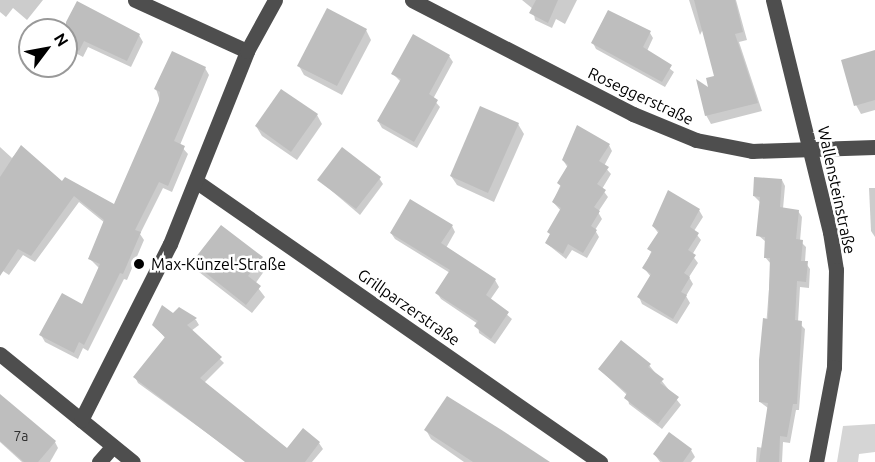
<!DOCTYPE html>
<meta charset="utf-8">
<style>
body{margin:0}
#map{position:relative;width:875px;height:462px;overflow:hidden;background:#fff;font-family:Ubuntu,sans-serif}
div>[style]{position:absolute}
.green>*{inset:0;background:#d5d5d5}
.shadow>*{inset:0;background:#0003}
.building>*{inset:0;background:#bebebe}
.minor>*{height:15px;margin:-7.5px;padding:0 7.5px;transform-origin:7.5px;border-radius:7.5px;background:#4e4e4e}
.dots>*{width:16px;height:16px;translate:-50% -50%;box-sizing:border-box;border:3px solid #fff;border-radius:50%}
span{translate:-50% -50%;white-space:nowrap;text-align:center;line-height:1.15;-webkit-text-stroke:5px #fff;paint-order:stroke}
.number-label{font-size:14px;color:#303030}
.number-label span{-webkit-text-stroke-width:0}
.street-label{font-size:16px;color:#000}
.poi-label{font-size:16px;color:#000}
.left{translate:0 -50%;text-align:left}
.north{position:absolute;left:18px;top:18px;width:60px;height:60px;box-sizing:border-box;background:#fff;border:2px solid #999;border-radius:50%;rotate:58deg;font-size:16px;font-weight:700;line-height:24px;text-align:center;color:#000}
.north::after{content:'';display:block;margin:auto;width:21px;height:27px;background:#000;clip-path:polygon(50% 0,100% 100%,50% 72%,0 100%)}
</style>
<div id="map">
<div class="green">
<i style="clip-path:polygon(875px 424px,875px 452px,859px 454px,858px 462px,837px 462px,843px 426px)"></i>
</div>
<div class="shadow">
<i style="clip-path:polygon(0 0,43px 0,27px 20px,13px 8px,6px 17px,0 12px)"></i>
<i style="clip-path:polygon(522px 0,577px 0,565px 24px,556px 19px,552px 28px,535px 20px,533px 9px)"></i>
<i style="clip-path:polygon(689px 0,736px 0,747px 40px,739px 42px,762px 111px,711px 124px,706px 115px,715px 77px,703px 29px,700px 35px)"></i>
<i style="clip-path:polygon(77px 3px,139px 35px,143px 42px,131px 67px,88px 47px,83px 57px,66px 48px,64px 30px)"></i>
<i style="clip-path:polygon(366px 30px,371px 40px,342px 95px,304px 75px,299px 66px)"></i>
<i style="clip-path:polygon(650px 33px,653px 38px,647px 51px,674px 72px,665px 87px,596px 49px,593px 43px)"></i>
<i style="clip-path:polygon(875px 51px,875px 110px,861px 114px,856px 105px)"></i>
<i style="clip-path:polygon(449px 56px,453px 62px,433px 99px,440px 107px,417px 148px,382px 128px,378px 121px,401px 82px,393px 74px)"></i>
<i style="clip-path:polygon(205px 68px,209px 75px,180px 145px,188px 154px,172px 192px,163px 188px,140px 234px,144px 240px,127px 280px,124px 279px,88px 351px,83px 348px,78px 359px,45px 342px,41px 335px,83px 306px,100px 269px,90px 259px,105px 223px,79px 202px,35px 262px,23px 255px,9px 275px,0 269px,0 147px,12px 158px,21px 147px,62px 183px,115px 206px,160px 101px,156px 89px)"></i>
<i style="clip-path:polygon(317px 115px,322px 124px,297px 160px,262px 136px,256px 126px)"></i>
<i style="clip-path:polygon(518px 124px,524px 134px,494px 202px,457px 185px,451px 176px)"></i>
<i style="clip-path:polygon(609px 145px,612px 151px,604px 166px,611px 174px,602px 189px,608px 197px,598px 212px,602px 219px,595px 230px,599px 237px,587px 258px,572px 250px,566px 259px,546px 243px,561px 211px,553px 202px,568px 168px,563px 160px)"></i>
<i style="clip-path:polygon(379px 178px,383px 184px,360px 215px,319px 180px)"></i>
<i style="clip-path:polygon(782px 180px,785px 186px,783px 209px,798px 211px,802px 217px,800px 241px,806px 247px,805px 262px,810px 269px,809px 288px,800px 287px,798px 322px,805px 329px,799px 410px,796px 410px,790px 443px,783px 442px,782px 462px,756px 462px,757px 447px,763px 448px,768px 408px,760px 402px,771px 264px,765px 257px,766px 242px,758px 235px,761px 203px,754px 196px)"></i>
<i style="clip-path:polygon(869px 188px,875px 188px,875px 237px,871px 231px)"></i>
<i style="clip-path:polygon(699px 210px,703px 217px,694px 231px,701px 240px,692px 255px,698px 263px,689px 277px,693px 284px,686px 296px,690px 303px,677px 324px,642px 304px,639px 297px,651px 277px,644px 268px,659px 234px,653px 226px)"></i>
<i style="clip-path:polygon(452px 226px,455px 232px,446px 248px,495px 280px,499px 287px,490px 300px,512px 319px,495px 344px,479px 333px,478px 324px,441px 299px,437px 293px,450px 273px,395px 239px,391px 233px)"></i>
<i style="clip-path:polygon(262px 258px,267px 267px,255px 284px,265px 297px,252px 313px,199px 272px,194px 263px)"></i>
<i style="clip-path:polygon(180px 309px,196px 320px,199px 325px,191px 331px,224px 363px,204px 383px,287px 450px,319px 443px,323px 449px,312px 462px,247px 462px,138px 383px,135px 377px,166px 339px,154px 325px)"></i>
<i style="clip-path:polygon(649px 365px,681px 405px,662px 429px,629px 404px,627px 395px,599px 369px)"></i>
<i style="clip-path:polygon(0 396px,55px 442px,58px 448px,50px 462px,22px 462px,0 442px)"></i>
<i style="clip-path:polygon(426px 430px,547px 462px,464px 462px,431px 439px)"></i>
<i style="clip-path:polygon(691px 450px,695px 457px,691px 462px,660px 462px,655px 455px)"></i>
</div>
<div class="building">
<i style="clip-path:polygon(536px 0,558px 0,548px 23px,529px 13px)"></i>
<i style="clip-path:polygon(694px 0,735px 0,743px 32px,735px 34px,758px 103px,705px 116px,696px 79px,708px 87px,706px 78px,714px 76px)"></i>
<i style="clip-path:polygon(77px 1px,140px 34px,127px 61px,84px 41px,79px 51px,66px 44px,66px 22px)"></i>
<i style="clip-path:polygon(327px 8px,367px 29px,337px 86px,297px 66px)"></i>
<i style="clip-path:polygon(608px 10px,651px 31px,643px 47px,672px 65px,662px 82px,591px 43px)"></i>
<i style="clip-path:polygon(413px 34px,450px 55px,429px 94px,438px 100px,414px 142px,377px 121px,401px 79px,391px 74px)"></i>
<i style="clip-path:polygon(875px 50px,875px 100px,854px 106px,841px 60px)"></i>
<i style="clip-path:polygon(172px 51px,206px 67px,174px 141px,185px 146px,168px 186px,159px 182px,135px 230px,141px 232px,123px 274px,120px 273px,84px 345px,79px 342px,74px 353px,39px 335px,62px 293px,82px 304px,100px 264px,88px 259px,104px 220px,74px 196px,31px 256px,18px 249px,0 276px,0 177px,21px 145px,62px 181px,65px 177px,114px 204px,159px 101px,160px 92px,154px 89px)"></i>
<i style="clip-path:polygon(281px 89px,318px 114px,291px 152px,255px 126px)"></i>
<i style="clip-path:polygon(480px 106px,519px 123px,488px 193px,450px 176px)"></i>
<i style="clip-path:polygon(577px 125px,610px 144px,599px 161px,609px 167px,597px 184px,606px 190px,594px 207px,600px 211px,591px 226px,597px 230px,583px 253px,568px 244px,563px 254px,545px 243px,550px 234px,547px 232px,561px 208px,552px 202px,561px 186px,557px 183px,568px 165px,562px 160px)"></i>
<i style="clip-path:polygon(342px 147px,381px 177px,356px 209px,317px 180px)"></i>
<i style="clip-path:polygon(754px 177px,782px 179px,780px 207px,799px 210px,796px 239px,803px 240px,801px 261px,808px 261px,806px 282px,797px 281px,795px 320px,802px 321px,797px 404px,793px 404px,787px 437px,780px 436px,779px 462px,759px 462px,768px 403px,759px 402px,759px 360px,763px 318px,768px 319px,770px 258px,764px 258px,765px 237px,756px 236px,760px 197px,753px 196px)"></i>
<i style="clip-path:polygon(668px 190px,700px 209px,690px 227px,699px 233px,688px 250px,696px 255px,684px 273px,690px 277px,681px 292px,687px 295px,673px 319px,637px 297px,651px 274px,642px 268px,652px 252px,647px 249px,659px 231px,652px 226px)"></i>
<i style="clip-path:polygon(410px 199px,453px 225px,441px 243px,496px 279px,486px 295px,509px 312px,491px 339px,474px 326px,478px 321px,435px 293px,450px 270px,390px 233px)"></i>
<i style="clip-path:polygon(221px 225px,263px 257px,248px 276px,261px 286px,246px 305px,192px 262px)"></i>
<i style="clip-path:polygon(162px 305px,173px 313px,179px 307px,197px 318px,187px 325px,222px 357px,200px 378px,287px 448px,303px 428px,320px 442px,305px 462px,245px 462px,133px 377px,165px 337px,152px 325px)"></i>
<i style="clip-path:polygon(621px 340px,651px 364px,648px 367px,664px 379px,660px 383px,679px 397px,658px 424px,624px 398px,627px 393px,598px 369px)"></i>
<i style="clip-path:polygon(0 394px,56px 441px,38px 462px,24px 462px,0 441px)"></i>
<i style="clip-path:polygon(447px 396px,500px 429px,550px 462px,473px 462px,424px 430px)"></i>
<i style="clip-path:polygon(669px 432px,692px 449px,683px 462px,663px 462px,653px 454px)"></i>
</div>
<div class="minor">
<i style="left:135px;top:0;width:123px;rotate:24.5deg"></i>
<i style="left:412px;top:0;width:249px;rotate:27.3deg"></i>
<i style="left:633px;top:114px;width:68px;rotate:22.4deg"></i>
<i style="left:696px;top:140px;width:57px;rotate:11.1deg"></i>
<i style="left:752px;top:151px;width:123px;rotate:-1.9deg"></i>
<i style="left:773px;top:0;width:239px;rotate:76.2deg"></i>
<i style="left:830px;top:232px;width:38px;rotate:81deg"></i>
<i style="left:836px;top:270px;width:97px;rotate:91.2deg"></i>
<i style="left:834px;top:367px;width:97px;rotate:100.7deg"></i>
<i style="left:197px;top:182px;width:491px;rotate:34.8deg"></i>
<i style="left:0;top:354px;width:171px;rotate:39.1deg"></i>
<i style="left:81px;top:420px;width:197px;rotate:-63.2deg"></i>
<i style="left:170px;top:244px;width:208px;rotate:-68.2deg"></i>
<i style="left:247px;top:51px;width:58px;rotate:-61.2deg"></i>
<i style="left:99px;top:462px;width:21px;rotate:-49deg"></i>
</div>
<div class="dots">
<i style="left:139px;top:264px;background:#000"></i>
</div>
<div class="number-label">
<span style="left:21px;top:436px">7a</span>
</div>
<div class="street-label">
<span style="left:641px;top:96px;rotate:25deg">Roseggerstraße</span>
<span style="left:837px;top:190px;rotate:78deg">Wallensteinstraße</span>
<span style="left:409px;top:307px;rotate:35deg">Grillparzerstraße</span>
</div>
<div class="poi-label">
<span class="left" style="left:151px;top:264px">Max-Künzel-Straße</span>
</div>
<div class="north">N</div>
</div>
